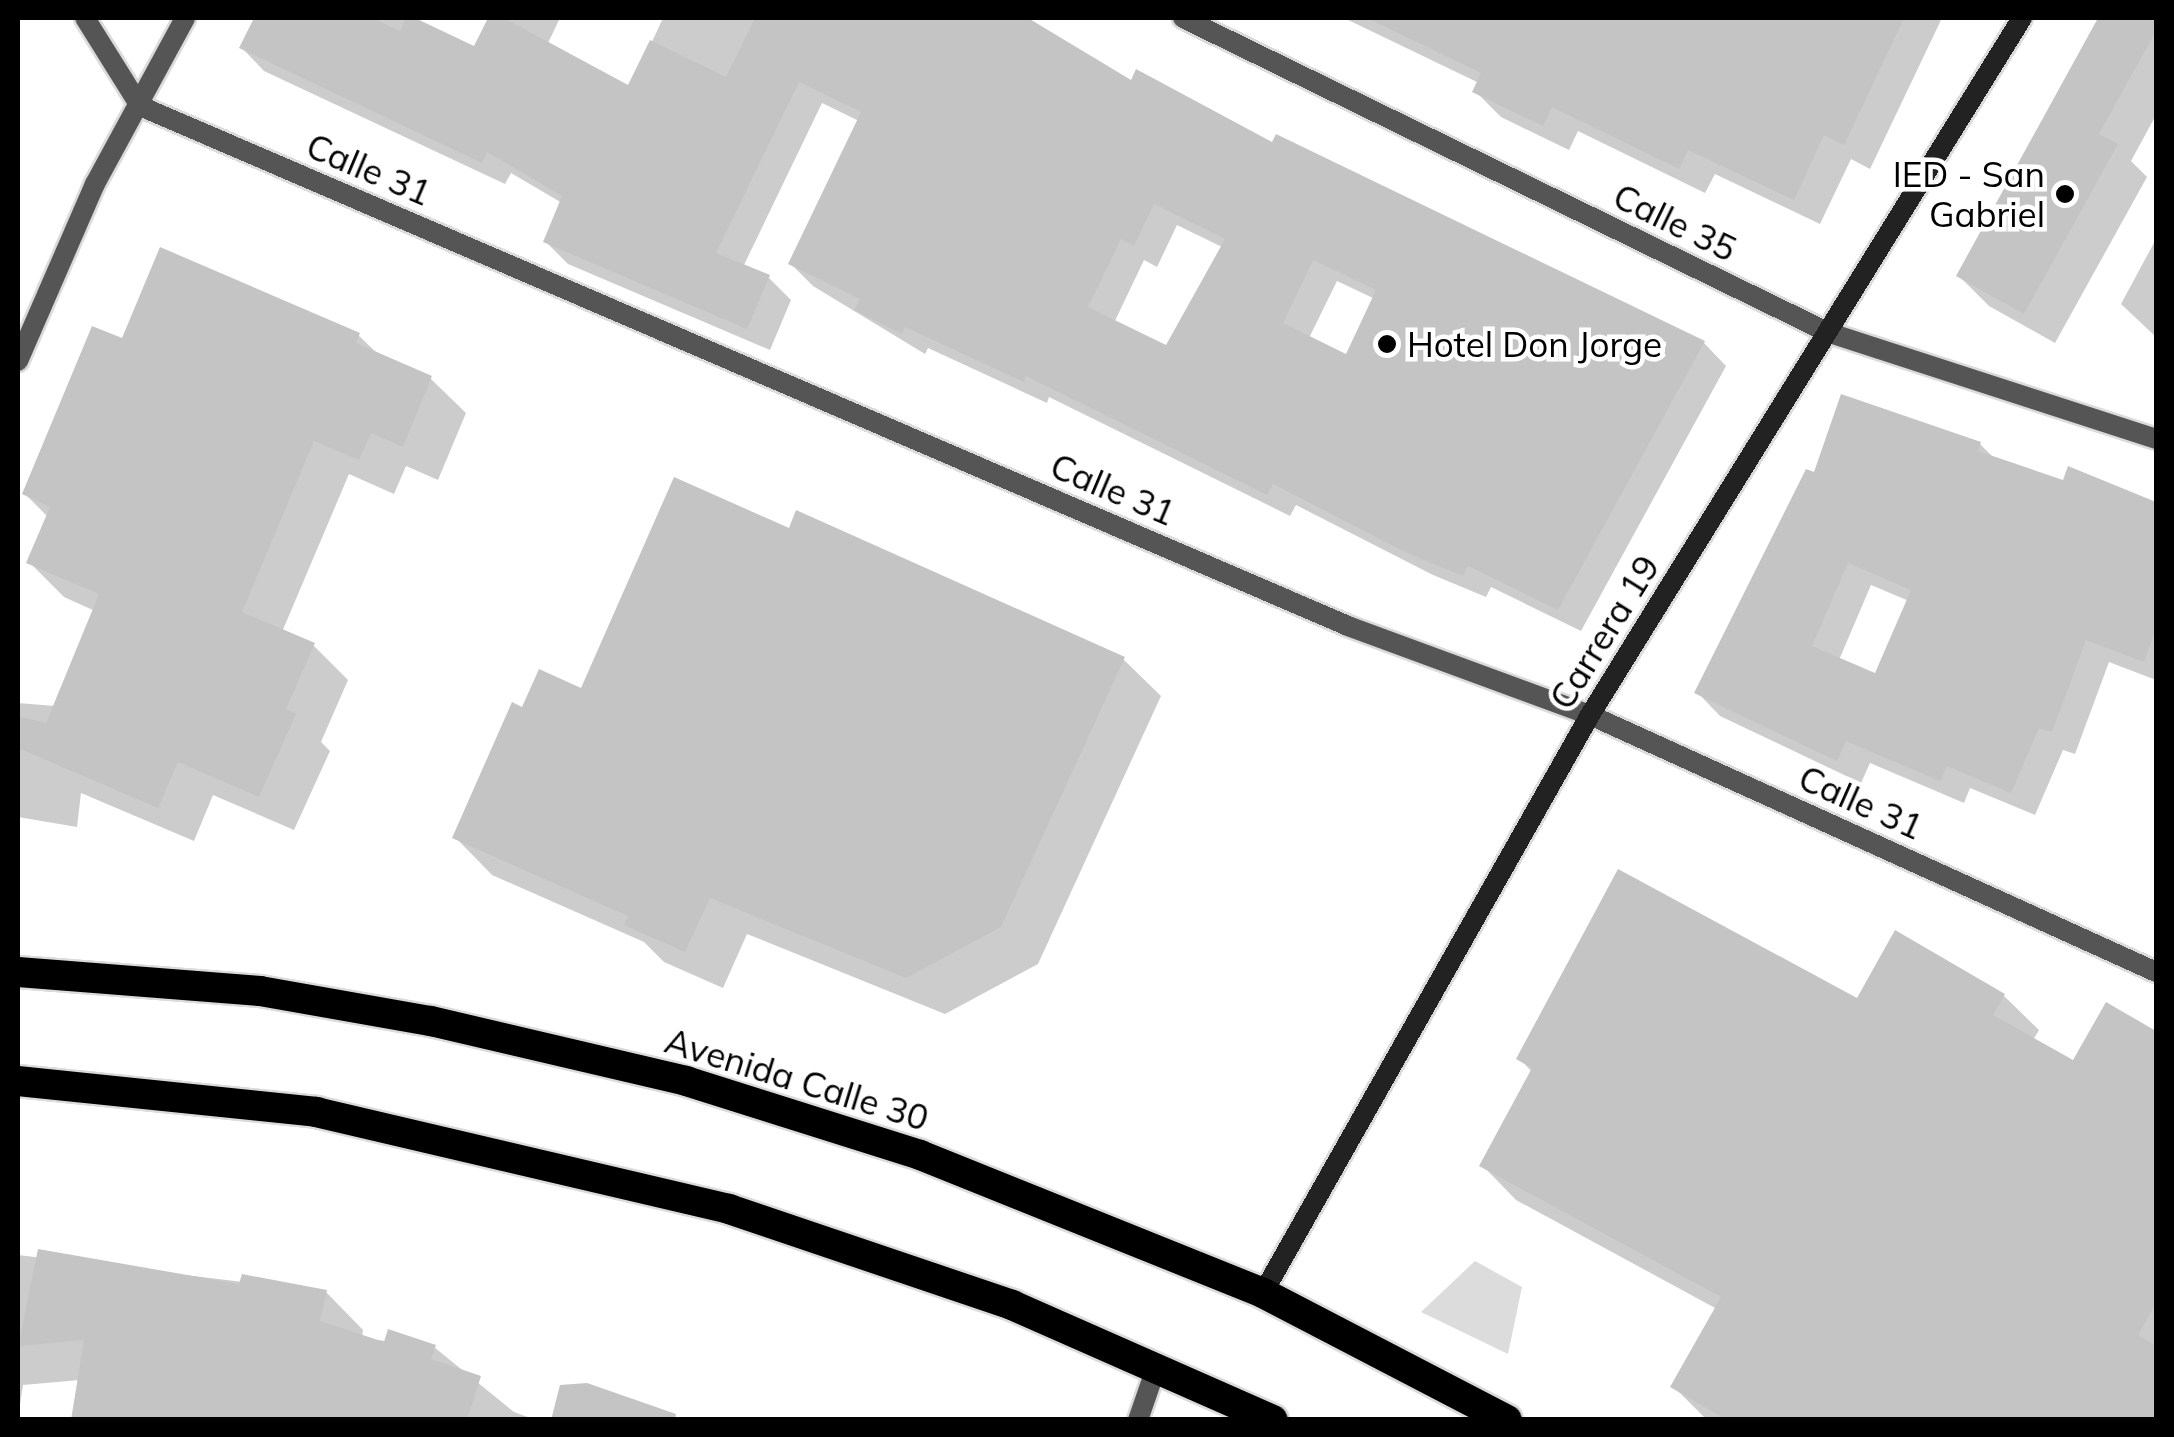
<!DOCTYPE html>
<style>
body{margin:0}
#map{position:relative;width:2174px;height:1437px;overflow:hidden;background:#fff;font-family:Mulish,sans-serif}
div>[style]{position:absolute}
.green>*{inset:0;background:#dcdcdc}
.shadow>*{inset:0;background:#0003}
.building>*{inset:0;background:#c4c4c4}
.roads{filter:drop-shadow(2px 0 #dbdbdb) drop-shadow(-2px 0 #dbdbdb) drop-shadow(0 2px #dbdbdb) drop-shadow(0 -2px #dbdbdb)}
.street>*{height:20px;margin:-10px;padding:0 10px;transform-origin:10px;border-radius:10px;background:#555}
.secondary>*{height:20px;margin:-10px;padding:0 10px;transform-origin:10px;border-radius:10px;background:#222}
.highway>*{height:30px;margin:-15px;padding:0 15px;transform-origin:15px;border-radius:15px;background:#000}
.dots>*{width:28px;height:28px;translate:-50% -50%;box-sizing:border-box;border:5px solid #fff;border-radius:50%}
span{translate:-50% -50%;white-space:nowrap;text-align:center;line-height:1.15;-webkit-text-stroke:9px #fff;paint-order:stroke}
.street-label{font-size:35px;color:#000}
.poi-label{font-size:35px;color:#000}
.right{translate:-100% -50%;text-align:right}
.left{translate:0 -50%;text-align:left}
.frame{position:absolute;inset:0;border:20px solid #000;pointer-events:none}
</style>
<div id="map">
<div class="green">
<i style="clip-path:polygon(1475px 1261px,1522px 1287px,1508px 1354px,1421px 1312px)"></i>
</div>
<div class="shadow">
<i style="clip-path:polygon(evenodd,255px 18px,410px 18px,475px 49px,490px 18px,560px 18px,548px 43px,630px 89px,663px 18px,1022px 18px,1132px 84px,1704px 343px,1726px 366px,1581px 631px,1491px 587px,1486px 597px,1433px 575px,1296px 505px,1290px 516px,1049px 397px,1047px 403px,928px 348px,925px 354px,813px 286px,791px 264px,859px 121px,822px 103px,743px 267px,768px 277px,791px 300px,770px 350px,568px 264px,546px 242px,562px 203px,511px 173px,505px 184px,264px 71px,242px 48px,255px 18px,1177px 225px,1224px 248px,1167px 348px,1114px 323px,1144px 260px,1157px 267px,1177px 225px,255px 18px,1337px 281px,1375px 299px,1347px 357px,1309px 338px,1337px 281px)"></i>
<i style="clip-path:polygon(1344px 18px,1942px 18px,1870px 169px,1851px 159px,1820px 224px,1715px 174px,1705px 193px,1578px 131px,1569px 150px,1501px 117px,1475px 91px,1479px 83px)"></i>
<i style="clip-path:polygon(2103px 18px,2156px 18px,2156px 115px,2131px 161px,2147px 177px,2055px 343px,1989px 306px,1959px 276px)"></i>
<i style="clip-path:polygon(2156px 239px,2156px 337px,2121px 304px)"></i>
<i style="clip-path:polygon(358px 335px,380px 356px,431px 379px,466px 413px,438px 480px,406px 466px,394px 494px,349px 474px,282px 632px,313px 645px,348px 680px,321px 742px,330px 751px,294px 830px,213px 795px,194px 841px,81px 793px,77px 827px,18px 817px,18px 703px,55px 706px,95px 611px,64px 597px,29px 562px,48px 517px,24px 493px,123px 342px)"></i>
<i style="clip-path:polygon(evenodd,1980px 444px,1995px 459px,2064px 483px,2069px 470px,2156px 504px,2156px 680px,2109px 662px,2075px 754px,2063px 750px,2035px 815px,1970px 788px,1964px 803px,1870px 763px,1861px 783px,1720px 716px,1697px 692px,1816px 475px,1980px 444px,1871px 585px,1909px 601px,1876px 677px,1839px 660px,1871px 585px)"></i>
<i style="clip-path:polygon(790px 531px,1123px 659px,1161px 696px,1038px 964px,945px 1014px,747px 934px,723px 988px,664px 962px,644px 942px,492px 875px,455px 837px,523px 711px,582px 691px)"></i>
<i style="clip-path:polygon(2004px 996px,2039px 1030px,2033px 1040px,2074px 1063px,2107px 1006px,2156px 1034px,2156px 1420px,1707px 1420px,1673px 1386px,1717px 1309px,1516px 1200px,1482px 1165px,1532px 1072px,1519px 1058px,1858px 1001px)"></i>
<i style="clip-path:polygon(18px 1255px,326px 1292px,363px 1330px,362px 1338px,434px 1347px,514px 1412px,536px 1420px,75px 1420px,80px 1380px,23px 1385px,18px 1418px)"></i>
</div>
<div class="building">
<i style="clip-path:polygon(evenodd,254px 18px,372px 18px,400px 31px,406px 18px,415px 18px,474px 46px,488px 18px,504px 18px,628px 85px,650px 40px,726px 77px,755px 18px,1028px 18px,1131px 80px,1136px 69px,1272px 142px,1276px 134px,1705px 341px,1558px 610px,1468px 566px,1463px 576px,1407px 553px,1273px 484px,1267px 495px,1026px 376px,1024px 382px,905px 327px,902px 334px,854px 310px,860px 299px,788px 264px,861px 112px,799px 82px,716px 253px,770px 275px,747px 329px,543px 242px,562px 196px,487px 152px,482px 163px,239px 48px,254px 18px,1154px 204px,1225px 239px,1166px 345px,1088px 307px,1121px 239px,1134px 246px,1154px 204px,254px 18px,1313px 260px,1376px 290px,1346px 354px,1283px 323px,1313px 260px)"></i>
<i style="clip-path:polygon(1367px 18px,1904px 18px,1844px 145px,1824px 135px,1794px 200px,1688px 150px,1679px 169px,1552px 107px,1543px 126px,1472px 92px,1481px 73px)"></i>
<i style="clip-path:polygon(2098px 18px,2156px 18px,2156px 31px,2099px 134px,2118px 144px,2024px 314px,1956px 276px)"></i>
<i style="clip-path:polygon(160px 247px,360px 333px,356px 343px,432px 376px,403px 447px,371px 433px,359px 460px,314px 441px,242px 612px,315px 643px,286px 709px,296px 714px,259px 797px,178px 762px,158px 808px,18px 748px,18px 716px,46px 723px,99px 594px,26px 563px,50px 507px,22px 494px,92px 326px,122px 338px)"></i>
<i style="clip-path:polygon(evenodd,1841px 394px,1981px 442px,1978px 451px,2063px 480px,2068px 466px,2156px 502px,2156px 628px,2144px 662px,2086px 640px,2052px 732px,2039px 728px,2011px 793px,1947px 766px,1940px 781px,1846px 741px,1837px 761px,1694px 693px,1806px 469px,1814px 472px,1841px 394px,1848px 563px,1911px 590px,1875px 673px,1812px 646px,1848px 563px)"></i>
<i style="clip-path:polygon(674px 477px,789px 528px,796px 510px,1125px 657px,1001px 927px,906px 978px,710px 898px,685px 952px,624px 925px,628px 916px,452px 838px,512px 702px,522px 707px,539px 669px,581px 688px)"></i>
<i style="clip-path:polygon(1618px 869px,1857px 998px,1895px 930px,2005px 994px,1993px 1015px,2073px 1060px,2106px 1002px,2156px 1031px,2156px 1303px,2138px 1335px,2156px 1346px,2156px 1420px,1727px 1420px,1670px 1387px,1721px 1297px,1479px 1166px,1532px 1068px,1516px 1059px)"></i>
<i style="clip-path:polygon(38px 1249px,239px 1284px,242px 1274px,327px 1290px,320px 1321px,384px 1342px,388px 1329px,436px 1345px,431px 1359px,481px 1376px,467px 1420px,71px 1420px,84px 1340px,18px 1346px)"></i>
<i style="clip-path:polygon(587px 1383px,676px 1414px,675px 1420px,551px 1420px,560px 1385px)"></i>
</div>
<div class="roads">
<div class="street">
<i style="left:85px;top:18px;width:104px;rotate:58deg"></i>
<i style="left:140px;top:106px;width:1315px;rotate:23.29deg"></i>
<i style="left:1348px;top:626px;width:258px;rotate:20.2deg"></i>
<i style="left:1590px;top:715px;width:622px;rotate:24.42deg"></i>
<i style="left:1183px;top:18px;width:716px;rotate:25.99deg"></i>
<i style="left:1827px;top:332px;width:346px;rotate:18deg"></i>
<i style="left:18px;top:361px;width:193px;rotate:-66.5deg"></i>
<i style="left:95px;top:184px;width:189px;rotate:-61.5deg"></i>
<i style="left:1138px;top:1420px;width:58px;rotate:-70.9deg"></i>
</div>
<div class="secondary">
<i style="left:1263px;top:1293px;width:664px;rotate:-60.5deg"></i>
<i style="left:1590px;top:715px;width:820px;rotate:-58.21deg"></i>
</div>
<div class="highway">
<i style="left:18px;top:972px;width:243px;rotate:4.5deg"></i>
<i style="left:260px;top:991px;width:174px;rotate:10deg"></i>
<i style="left:431px;top:1021px;width:262px;rotate:13.2deg"></i>
<i style="left:686px;top:1081px;width:245px;rotate:17.5deg"></i>
<i style="left:920px;top:1155px;width:370px;rotate:21.9deg"></i>
<i style="left:1263px;top:1293px;width:275px;rotate:27.5deg"></i>
<i style="left:18px;top:1081px;width:300px;rotate:5.9deg"></i>
<i style="left:316px;top:1112px;width:424px;rotate:13.2deg"></i>
<i style="left:729px;top:1209px;width:299px;rotate:18.7deg"></i>
<i style="left:1012px;top:1305px;width:285px;rotate:23.8deg"></i>
</div>
</div>
<div class="dots">
<i style="left:2065px;top:194px;background:#000"></i>
<i style="left:1387px;top:344px;background:#000"></i>
</div>
<div class="street-label">
<span style="left:369px;top:169px;rotate:23deg">Calle 31</span>
<span style="left:1675px;top:222px;rotate:26deg">Calle 35</span>
<span style="left:1113px;top:489px;rotate:23deg">Calle 31</span>
<span style="left:1604px;top:632px;rotate:-58deg">Carrera 19</span>
<span style="left:1861px;top:802px;rotate:24deg">Calle 31</span>
<span style="left:797px;top:1079px;rotate:17deg">Avenida Calle 30</span>
</div>
<div class="poi-label">
<span class="right" style="left:2045px;top:194px">IED - San<br>Gabriel</span>
<span class="left" style="left:1407px;top:344px">Hotel Don Jorge</span>
</div>
<div class="frame"></div>
</div>
